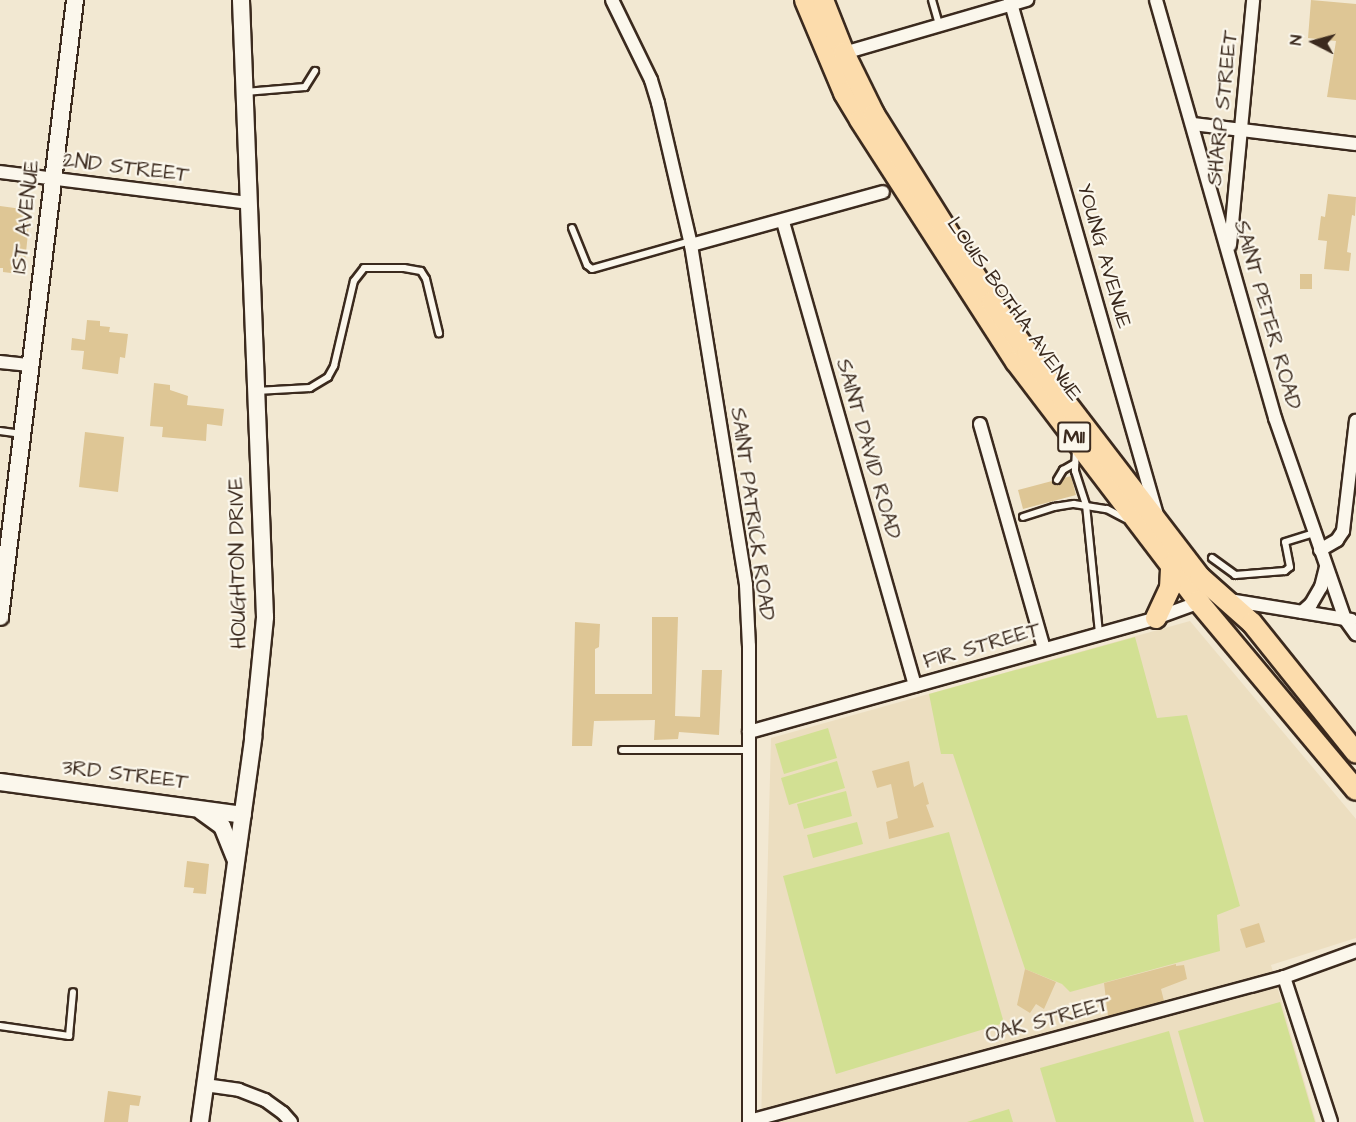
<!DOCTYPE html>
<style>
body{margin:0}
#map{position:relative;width:1356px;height:1122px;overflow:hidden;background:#f2e8d2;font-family:"Architects Daughter",sans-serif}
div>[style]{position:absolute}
.built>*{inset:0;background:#ecdec0}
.green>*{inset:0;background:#d2e093}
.building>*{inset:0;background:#dec695}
.roads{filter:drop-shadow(2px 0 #3b2a1e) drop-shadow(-2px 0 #3b2a1e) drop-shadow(0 2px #3b2a1e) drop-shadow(0 -2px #3b2a1e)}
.lane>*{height:6px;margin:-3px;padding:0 3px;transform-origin:3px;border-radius:3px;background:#fbf7ec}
.street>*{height:12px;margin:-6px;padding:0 6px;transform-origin:6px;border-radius:6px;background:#fbf7ec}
.secondary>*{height:16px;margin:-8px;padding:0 8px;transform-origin:8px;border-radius:8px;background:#fbf7ec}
.primary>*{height:20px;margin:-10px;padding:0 10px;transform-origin:10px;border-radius:10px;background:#fcdcac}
span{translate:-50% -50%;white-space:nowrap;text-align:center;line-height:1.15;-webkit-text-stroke:4.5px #fbf7ec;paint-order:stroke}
.shield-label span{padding:2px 4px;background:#fbf7ec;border:2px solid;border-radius:4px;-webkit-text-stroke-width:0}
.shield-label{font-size:20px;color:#3b2a1e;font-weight:700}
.street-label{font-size:21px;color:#3b2a1e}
.north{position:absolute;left:1284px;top:12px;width:60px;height:60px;-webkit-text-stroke:4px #fbf7ec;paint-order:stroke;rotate:276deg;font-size:16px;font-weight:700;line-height:24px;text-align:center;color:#3b2a1e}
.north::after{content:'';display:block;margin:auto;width:21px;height:27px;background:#3b2a1e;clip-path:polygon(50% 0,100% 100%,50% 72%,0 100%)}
</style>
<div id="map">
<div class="built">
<i style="clip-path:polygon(1190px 621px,1356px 819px,1356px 938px,1271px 965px,1316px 1122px,761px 1122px,771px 738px)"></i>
</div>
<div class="green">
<i style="clip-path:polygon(1135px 637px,1157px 718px,1187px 715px,1240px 906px,1217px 915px,1220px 951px,1070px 992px,1062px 984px,1025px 969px,953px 754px,941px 754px,929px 694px)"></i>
<i style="clip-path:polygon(828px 728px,837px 758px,784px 774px,775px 744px)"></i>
<i style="clip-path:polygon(837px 761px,845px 788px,789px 805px,781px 778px)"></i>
<i style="clip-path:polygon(846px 791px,852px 816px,804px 829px,797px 804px)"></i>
<i style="clip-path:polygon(857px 822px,863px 844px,813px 858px,807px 835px)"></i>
<i style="clip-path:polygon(949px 832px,1004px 1023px,836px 1074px,783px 876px)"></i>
<i style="clip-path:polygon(1280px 1002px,1315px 1122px,1204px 1122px,1178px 1031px)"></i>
<i style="clip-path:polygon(1169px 1031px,1194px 1122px,1056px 1122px,1040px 1068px)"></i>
<i style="clip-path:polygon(1009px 1109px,1013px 1122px,967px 1122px)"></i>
</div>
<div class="building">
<i style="clip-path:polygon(1311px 0,1356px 4px,1356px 100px,1327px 97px,1336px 41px,1308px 38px)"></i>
<i style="clip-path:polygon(1328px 194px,1356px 197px,1355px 216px,1352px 215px,1347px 252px,1351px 253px,1349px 271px,1324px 269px,1327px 241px,1318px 240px,1321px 216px,1325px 217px)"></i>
<i style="clip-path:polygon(0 206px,22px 209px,22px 213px,30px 214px,25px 262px,21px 261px,19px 274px,3px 272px,3px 268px,0 268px)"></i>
<i style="clip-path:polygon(1300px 274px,1312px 274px,1312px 289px,1300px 289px)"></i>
<i style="clip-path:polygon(87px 320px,100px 321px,100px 326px,110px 327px,109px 332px,128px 334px,125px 358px,120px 357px,118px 374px,82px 369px,84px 351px,71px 350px,72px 338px,85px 340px)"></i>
<i style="clip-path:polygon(154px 383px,170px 385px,170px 390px,188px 396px,187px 405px,224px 409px,222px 426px,207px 424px,206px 441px,162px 437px,163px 427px,150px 426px)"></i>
<i style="clip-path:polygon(85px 432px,124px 437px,118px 492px,79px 487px)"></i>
<i style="clip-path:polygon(1071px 476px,1076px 495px,1023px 509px,1018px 490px,1052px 481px,1059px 485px,1064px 478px)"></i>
<i style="clip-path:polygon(652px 617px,678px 617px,675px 716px,700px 717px,702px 670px,722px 670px,719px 735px,679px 732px,678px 739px,654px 740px,655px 720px,594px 721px,592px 746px,572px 746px,575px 622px,600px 624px,599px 647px,595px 649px,595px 694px,652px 694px)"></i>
<i style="clip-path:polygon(909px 761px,914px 787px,923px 782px,929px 804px,926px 805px,934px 827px,889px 839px,886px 822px,898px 818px,891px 784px,877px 788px,872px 771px)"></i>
<i style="clip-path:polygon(187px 861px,209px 864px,206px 894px,193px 893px,194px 888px,184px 887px)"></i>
<i style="clip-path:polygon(1259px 923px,1265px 942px,1246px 948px,1240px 929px)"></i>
<i style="clip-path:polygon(1176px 964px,1176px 966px,1184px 965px,1187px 979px,1161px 989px,1164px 1001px,1108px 1016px,1104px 983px)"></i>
<i style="clip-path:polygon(1025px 969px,1056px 982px,1044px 1009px,1036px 1004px,1030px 1013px,1017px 1005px)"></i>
<i style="clip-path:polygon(108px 1091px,141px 1096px,139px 1106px,130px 1105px,128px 1122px,104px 1122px)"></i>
</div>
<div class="roads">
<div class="lane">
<i style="left:932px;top:0;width:26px;rotate:74deg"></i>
<i style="left:245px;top:92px;width:60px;rotate:-4.8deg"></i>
<i style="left:305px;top:87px;width:19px;rotate:-58deg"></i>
<i style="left:572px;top:228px;width:40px;rotate:68deg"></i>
<i style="left:587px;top:265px;width:6px;rotate:39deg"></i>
<i style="left:592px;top:269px;width:102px;rotate:-15.9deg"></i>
<i style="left:256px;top:391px;width:54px;rotate:-3.2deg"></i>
<i style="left:310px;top:388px;width:21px;rotate:-31deg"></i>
<i style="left:328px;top:377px;width:13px;rotate:-61deg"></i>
<i style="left:334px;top:366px;width:87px;rotate:-76.8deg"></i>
<i style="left:354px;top:281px;width:16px;rotate:-52deg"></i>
<i style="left:364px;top:268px;width:40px"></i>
<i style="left:404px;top:268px;width:17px;rotate:10deg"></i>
<i style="left:421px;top:271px;width:9px;rotate:58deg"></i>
<i style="left:426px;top:279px;width:56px;rotate:76.5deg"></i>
<i style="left:0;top:431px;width:22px;rotate:8deg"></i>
<i style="left:1076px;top:450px;width:21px;rotate:93deg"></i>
<i style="left:1075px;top:471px;width:36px;rotate:72deg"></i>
<i style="left:1086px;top:505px;width:130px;rotate:84.2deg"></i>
<i style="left:1057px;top:480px;width:12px;rotate:-59deg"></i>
<i style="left:1063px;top:470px;width:14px;rotate:-30deg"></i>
<i style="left:1023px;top:517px;width:33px;rotate:-18deg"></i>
<i style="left:1054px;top:507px;width:20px;rotate:-9deg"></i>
<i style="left:1074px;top:504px;width:33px;rotate:9deg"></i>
<i style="left:1107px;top:509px;width:21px;rotate:28deg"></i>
<i style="left:1212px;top:558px;width:29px;rotate:36deg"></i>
<i style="left:1235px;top:575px;width:50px;rotate:-4.6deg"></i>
<i style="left:1285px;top:571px;width:6px;rotate:-39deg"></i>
<i style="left:1290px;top:567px;width:25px;rotate:-101deg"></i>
<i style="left:1285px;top:542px;width:30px;rotate:-17deg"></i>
<i style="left:622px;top:750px;width:127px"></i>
<i style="left:0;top:1026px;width:70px;rotate:8.2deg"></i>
<i style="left:69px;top:1036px;width:44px;rotate:-84.8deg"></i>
</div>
<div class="street">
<i style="left:612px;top:0;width:89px;rotate:64deg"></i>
<i style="left:651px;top:80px;width:24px;rotate:73deg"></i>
<i style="left:658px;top:103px;width:146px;rotate:76.9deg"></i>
<i style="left:691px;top:245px;width:344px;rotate:80.8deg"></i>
<i style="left:746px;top:585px;width:61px;rotate:87.2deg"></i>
<i style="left:749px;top:646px;width:476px;rotate:90deg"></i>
<i style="left:1010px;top:0;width:536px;rotate:74.07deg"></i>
<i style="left:1156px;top:0;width:435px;rotate:74.1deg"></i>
<i style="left:1275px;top:418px;width:213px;rotate:70.8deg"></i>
<i style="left:1345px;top:619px;width:19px;rotate:54deg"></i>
<i style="left:844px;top:53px;width:191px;rotate:-16.2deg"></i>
<i style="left:1193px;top:124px;width:164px;rotate:7deg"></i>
<i style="left:0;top:172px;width:250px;rotate:7.1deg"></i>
<i style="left:783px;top:222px;width:482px;rotate:74.1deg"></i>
<i style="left:691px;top:245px;width:199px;rotate:-15.4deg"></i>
<i style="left:1230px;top:245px;width:246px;rotate:-84.6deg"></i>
<i style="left:0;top:362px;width:30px;rotate:6deg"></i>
<i style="left:980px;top:424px;width:234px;rotate:74.1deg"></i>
<i style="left:1320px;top:550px;width:20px;rotate:-30deg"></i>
<i style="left:1337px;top:540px;width:11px;rotate:-56deg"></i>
<i style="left:1343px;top:531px;width:111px;rotate:-83.3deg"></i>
<i style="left:1229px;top:600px;width:124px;rotate:9.3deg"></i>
<i style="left:1302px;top:612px;width:12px;rotate:-42deg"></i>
<i style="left:1311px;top:604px;width:20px;rotate:-60deg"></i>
<i style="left:1321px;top:587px;width:21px;rotate:-76deg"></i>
<i style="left:749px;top:732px;width:423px;rotate:-15.6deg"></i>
<i style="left:1156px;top:618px;width:50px;rotate:-19.9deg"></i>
<i style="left:1284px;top:977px;width:152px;rotate:72deg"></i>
<i style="left:205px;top:1085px;width:34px;rotate:8deg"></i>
<i style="left:239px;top:1090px;width:28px;rotate:21deg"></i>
<i style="left:265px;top:1100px;width:22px;rotate:36deg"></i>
<i style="left:283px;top:1113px;width:12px;rotate:48deg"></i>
<i style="left:749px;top:1121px;width:554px;rotate:-15.06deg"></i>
<i style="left:1284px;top:977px;width:77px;rotate:-19.9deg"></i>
</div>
<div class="secondary">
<i style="left:0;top:617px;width:622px;rotate:-83.07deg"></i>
<i style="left:0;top:782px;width:245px;rotate:7.7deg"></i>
<i style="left:201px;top:811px;width:26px;rotate:36deg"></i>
<i style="left:222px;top:826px;width:35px;rotate:68deg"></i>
<i style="left:200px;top:1122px;width:388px;rotate:-82.1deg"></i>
<i style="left:253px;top:738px;width:122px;rotate:-84.3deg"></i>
<i style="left:265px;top:617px;width:617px;rotate:-92.23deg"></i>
</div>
<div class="primary">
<i style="left:805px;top:0;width:101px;rotate:67.2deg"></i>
<i style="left:844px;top:93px;width:31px;rotate:59deg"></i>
<i style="left:860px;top:120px;width:288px;rotate:57.2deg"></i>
<i style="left:1016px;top:362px;width:300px;rotate:52.7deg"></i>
<i style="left:1198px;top:601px;width:246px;rotate:50.1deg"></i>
<i style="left:823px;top:0;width:57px;rotate:68.4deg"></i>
<i style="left:844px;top:53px;width:68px;rotate:63.8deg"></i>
<i style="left:874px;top:114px;width:222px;rotate:57.9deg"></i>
<i style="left:992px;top:302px;width:62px;rotate:54.8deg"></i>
<i style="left:1028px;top:353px;width:282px;rotate:52.5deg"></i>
<i style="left:1200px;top:577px;width:69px;rotate:41.5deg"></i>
<i style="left:1252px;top:623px;width:166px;rotate:51.3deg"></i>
<i style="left:1156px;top:618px;width:33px;rotate:-65deg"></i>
<i style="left:1170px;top:588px;width:22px;rotate:-87deg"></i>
</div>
</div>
<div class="shield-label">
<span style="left:1074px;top:437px">M11</span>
</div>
<div class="street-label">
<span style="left:1223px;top:108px;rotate:-84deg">SHARP STREET</span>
<span style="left:126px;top:168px;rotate:7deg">2ND STREET</span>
<span style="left:26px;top:217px;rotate:-83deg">1ST AVENUE</span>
<span style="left:1104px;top:256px;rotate:74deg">YOUNG AVENUE</span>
<span style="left:1014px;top:309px;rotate:55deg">LOUIS BOTHA AVENUE</span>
<span style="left:1267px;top:315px;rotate:74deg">SAINT PETER ROAD</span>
<span style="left:868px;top:449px;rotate:74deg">SAINT DAVID ROAD</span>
<span style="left:752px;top:514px;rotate:82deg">SAINT PATRICK ROAD</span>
<span style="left:238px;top:563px;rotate:-91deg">HOUGHTON DRIVE</span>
<span style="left:982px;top:646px;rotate:-16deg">FIR STREET</span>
<span style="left:125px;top:775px;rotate:7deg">3RD STREET</span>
<span style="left:1048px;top:1020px;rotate:-15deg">OAK STREET</span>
</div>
<div class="north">N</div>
</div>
